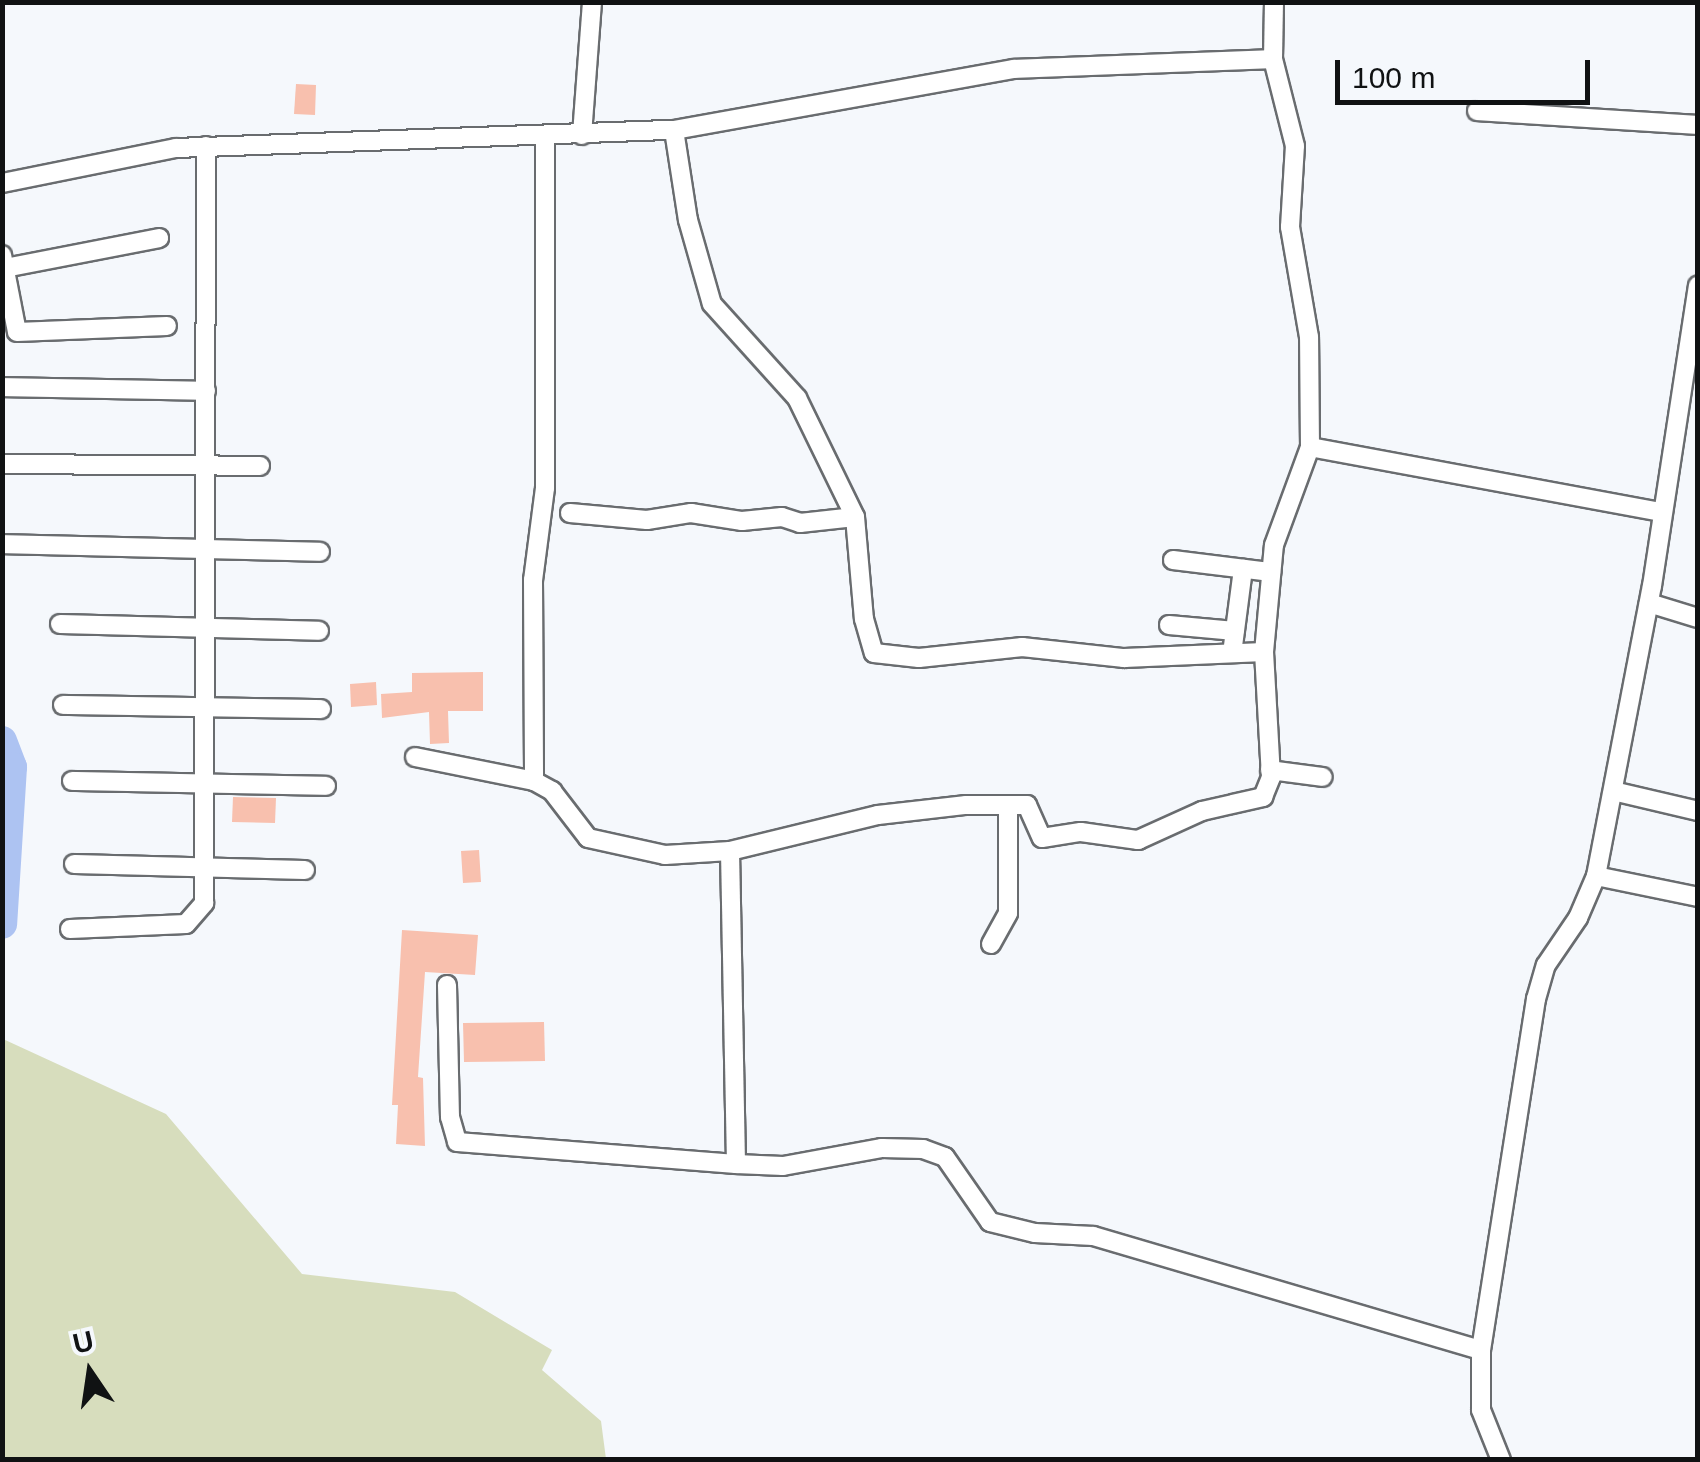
<!DOCTYPE html>
<style>
body{margin:0}
#map{position:relative;width:1700px;height:1462px;overflow:hidden;background:#f5f8fc;font-family:Helvetica,sans-serif}
div>[style]{position:absolute}
.green>*{inset:0;background:#d7ddbd}
.river>*{height:30px;margin:-15px;padding:0 15px;transform-origin:15px;border-radius:15px;background:#adc3f2}
.building>*{inset:0;background:#f8c0ae}
.roads{filter:drop-shadow(2px 0 #696c6f) drop-shadow(-2px 0 #696c6f) drop-shadow(0 2px #696c6f) drop-shadow(0 -2px #696c6f)}
.street>*{height:18px;margin:-9px;padding:0 9px;transform-origin:9px;border-radius:9px;background:#fff}
span{translate:-50% -50%;white-space:nowrap;text-align:center;line-height:1.15;-webkit-text-stroke:10px #f5f8fc;paint-order:stroke}
.frame{position:absolute;inset:0;border:5px solid #101213;pointer-events:none}
.north{position:absolute;left:40px;top:1322px;width:100px;height:100px;-webkit-text-stroke:8px #f5f8fc;paint-order:stroke;rotate:347deg;font-size:28px;font-weight:700;line-height:40px;text-align:center;color:#101213}
.north::after{content:'';display:block;margin:auto;width:35px;height:45px;background:#101213;clip-path:polygon(50% 0,100% 100%,50% 72%,0 100%)}
.scale{position:absolute;left:1335px;top:60px;width:255px;height:45px;box-sizing:border-box;border:5px solid #101213;border-top:0;padding-left:12px;font-size:30px;line-height:35px;white-space:nowrap;color:#101213;-webkit-text-stroke:8px #f5f8fc;paint-order:stroke}
</style>
<div id="map">
<div class="green">
<i style="clip-path:polygon(3px 1039px,166px 1114px,302px 1274px,455px 1292px,552px 1350px,542px 1370px,601px 1421px,606px 1459px,3px 1459px)"></i>
</div>
<div class="river">
<i style="left:2px;top:741px;width:28px;rotate:69deg"></i>
<i style="left:12px;top:767px;width:157px;rotate:93.6deg"></i>
</div>
<div class="building">
<i style="clip-path:polygon(296px 84px,316px 85px,315px 115px,294px 114px)"></i>
<i style="clip-path:polygon(483px 672px,483px 711px,448px 711px,449px 743px,430px 744px,429px 712px,382px 718px,381px 694px,412px 692px,412px 673px)"></i>
<i style="clip-path:polygon(376px 682px,377px 705px,351px 707px,350px 684px)"></i>
<i style="clip-path:polygon(233px 797px,276px 798px,275px 823px,232px 822px)"></i>
<i style="clip-path:polygon(479px 850px,481px 882px,463px 883px,461px 851px)"></i>
<i style="clip-path:polygon(402px 930px,478px 935px,475px 975px,425px 972px,418px 1077px,423px 1078px,425px 1146px,396px 1144px,398px 1105px,392px 1105px)"></i>
<i style="clip-path:polygon(544px 1022px,545px 1061px,464px 1062px,463px 1023px)"></i>
</div>
<div class="roads">
<div class="street">
<i style="left:1477px;top:111px;width:221px;rotate:3.6deg"></i>
<i style="left:674px;top:130px;width:91px;rotate:81.2deg"></i>
<i style="left:688px;top:220px;width:87px;rotate:74.1deg"></i>
<i style="left:712px;top:304px;width:127px;rotate:47.9deg"></i>
<i style="left:797px;top:398px;width:132px;rotate:64deg"></i>
<i style="left:855px;top:517px;width:102px;rotate:85deg"></i>
<i style="left:864px;top:619px;width:35px;rotate:74deg"></i>
<i style="left:874px;top:653px;width:45px;rotate:6.3deg"></i>
<i style="left:919px;top:658px;width:104px;rotate:-6.1deg"></i>
<i style="left:1022px;top:647px;width:103px;rotate:6.2deg"></i>
<i style="left:1124px;top:658px;width:140px;rotate:-2.5deg"></i>
<i style="left:582px;top:135px;width:133px;rotate:-85.7deg"></i>
<i style="left:545px;top:138px;width:350px;rotate:90deg"></i>
<i style="left:545px;top:488px;width:93px;rotate:97.4deg"></i>
<i style="left:533px;top:580px;width:201px;rotate:89.7deg"></i>
<i style="left:534px;top:781px;width:21px;rotate:29deg"></i>
<i style="left:552px;top:791px;width:59px;rotate:52.5deg"></i>
<i style="left:588px;top:838px;width:79px;rotate:12.4deg"></i>
<i style="left:665px;top:855px;width:65px;rotate:-3.5deg"></i>
<i style="left:730px;top:851px;width:313px;rotate:88.9deg"></i>
<i style="left:736px;top:1164px;width:47px;rotate:2.4deg"></i>
<i style="left:783px;top:1166px;width:101px;rotate:-10.3deg"></i>
<i style="left:882px;top:1148px;width:41px;rotate:1.4deg"></i>
<i style="left:923px;top:1149px;width:23px;rotate:20deg"></i>
<i style="left:945px;top:1157px;width:79px;rotate:55.3deg"></i>
<i style="left:990px;top:1222px;width:46px;rotate:13.7deg"></i>
<i style="left:1035px;top:1233px;width:58px;rotate:3deg"></i>
<i style="left:1093px;top:1236px;width:404px;rotate:16.4deg"></i>
<i style="left:2px;top:183px;width:177px;rotate:-11.4deg"></i>
<i style="left:176px;top:148px;width:498px;rotate:-2.1deg"></i>
<i style="left:674px;top:130px;width:345px;rotate:-10.2deg"></i>
<i style="left:1014px;top:69px;width:259px;rotate:-2.2deg"></i>
<i style="left:1273px;top:59px;width:57px;rotate:-89deg"></i>
<i style="left:2px;top:255px;width:78px;rotate:79deg"></i>
<i style="left:17px;top:332px;width:150px;rotate:-2.3deg"></i>
<i style="left:5px;top:268px;width:157px;rotate:-11deg"></i>
<i style="left:2px;top:387px;width:204px;rotate:1.1deg"></i>
<i style="left:1310px;top:447px;width:356px;rotate:10.5deg"></i>
<i style="left:2px;top:464px;width:258px;rotate:0.4deg"></i>
<i style="left:570px;top:513px;width:77px;rotate:5.2deg"></i>
<i style="left:647px;top:520px;width:45px;rotate:-9deg"></i>
<i style="left:691px;top:513px;width:52px;rotate:8.9deg"></i>
<i style="left:742px;top:521px;width:40px;rotate:-5.7deg"></i>
<i style="left:782px;top:517px;width:19px;rotate:18deg"></i>
<i style="left:800px;top:523px;width:55px;rotate:-6.2deg"></i>
<i style="left:2px;top:544px;width:318px;rotate:1.4deg"></i>
<i style="left:1173px;top:560px;width:99px;rotate:7deg"></i>
<i style="left:1649px;top:603px;width:51px;rotate:17deg"></i>
<i style="left:60px;top:624px;width:259px;rotate:1.5deg"></i>
<i style="left:1169px;top:625px;width:66px;rotate:5.2deg"></i>
<i style="left:1233px;top:646px;width:78px;rotate:-82.6deg"></i>
<i style="left:63px;top:705px;width:258px;rotate:0.9deg"></i>
<i style="left:415px;top:757px;width:121px;rotate:11.4deg"></i>
<i style="left:1270px;top:770px;width:53px;rotate:7.5deg"></i>
<i style="left:72px;top:781px;width:254px;rotate:1.1deg"></i>
<i style="left:1613px;top:791px;width:87px;rotate:13.2deg"></i>
<i style="left:730px;top:851px;width:152px;rotate:-13.7deg"></i>
<i style="left:878px;top:815px;width:89px;rotate:-6.5deg"></i>
<i style="left:966px;top:805px;width:61px"></i>
<i style="left:1027px;top:805px;width:36px;rotate:66deg"></i>
<i style="left:1042px;top:838px;width:39px;rotate:-9deg"></i>
<i style="left:1081px;top:832px;width:58px;rotate:8deg"></i>
<i style="left:1138px;top:840px;width:70px;rotate:-24.4deg"></i>
<i style="left:1202px;top:811px;width:63px;rotate:-12.9deg"></i>
<i style="left:1263px;top:797px;width:22px;rotate:-68deg"></i>
<i style="left:1271px;top:777px;width:125px;rotate:-93.2deg"></i>
<i style="left:1264px;top:652px;width:107px;rotate:-84.7deg"></i>
<i style="left:1274px;top:545px;width:104px;rotate:-69.8deg"></i>
<i style="left:1310px;top:447px;width:110px;rotate:-90.5deg"></i>
<i style="left:1309px;top:337px;width:112px;rotate:-99.8deg"></i>
<i style="left:1290px;top:227px;width:81px;rotate:-86.5deg"></i>
<i style="left:1295px;top:146px;width:90px;rotate:-104.2deg"></i>
<i style="left:74px;top:864px;width:231px;rotate:1.5deg"></i>
<i style="left:1596px;top:876px;width:104px;rotate:11.6deg"></i>
<i style="left:70px;top:929px;width:116px;rotate:-2.5deg"></i>
<i style="left:186px;top:924px;width:28px;rotate:-49deg"></i>
<i style="left:204px;top:903px;width:757px;rotate:-89.85deg"></i>
<i style="left:991px;top:944px;width:35px;rotate:-61deg"></i>
<i style="left:1008px;top:913px;width:108px;rotate:-90deg"></i>
<i style="left:447px;top:985px;width:132px;rotate:88.7deg"></i>
<i style="left:450px;top:1117px;width:26px;rotate:74deg"></i>
<i style="left:457px;top:1142px;width:280px;rotate:4.5deg"></i>
<i style="left:1501px;top:1460px;width:54px;rotate:-111.8deg"></i>
<i style="left:1481px;top:1410px;width:60px;rotate:-90deg"></i>
<i style="left:1481px;top:1350px;width:355px;rotate:-81.1deg"></i>
<i style="left:1536px;top:999px;width:35px;rotate:-74deg"></i>
<i style="left:1546px;top:965px;width:57px;rotate:-55.8deg"></i>
<i style="left:1578px;top:918px;width:46px;rotate:-66.8deg"></i>
<i style="left:1596px;top:876px;width:295px;rotate:-79.1deg"></i>
<i style="left:1652px;top:586px;width:304px;rotate:-81.3deg"></i>
</div>
</div>
<div class="frame"></div>
<div class="north">U</div>
<div class="scale">100 m</div>
</div>
